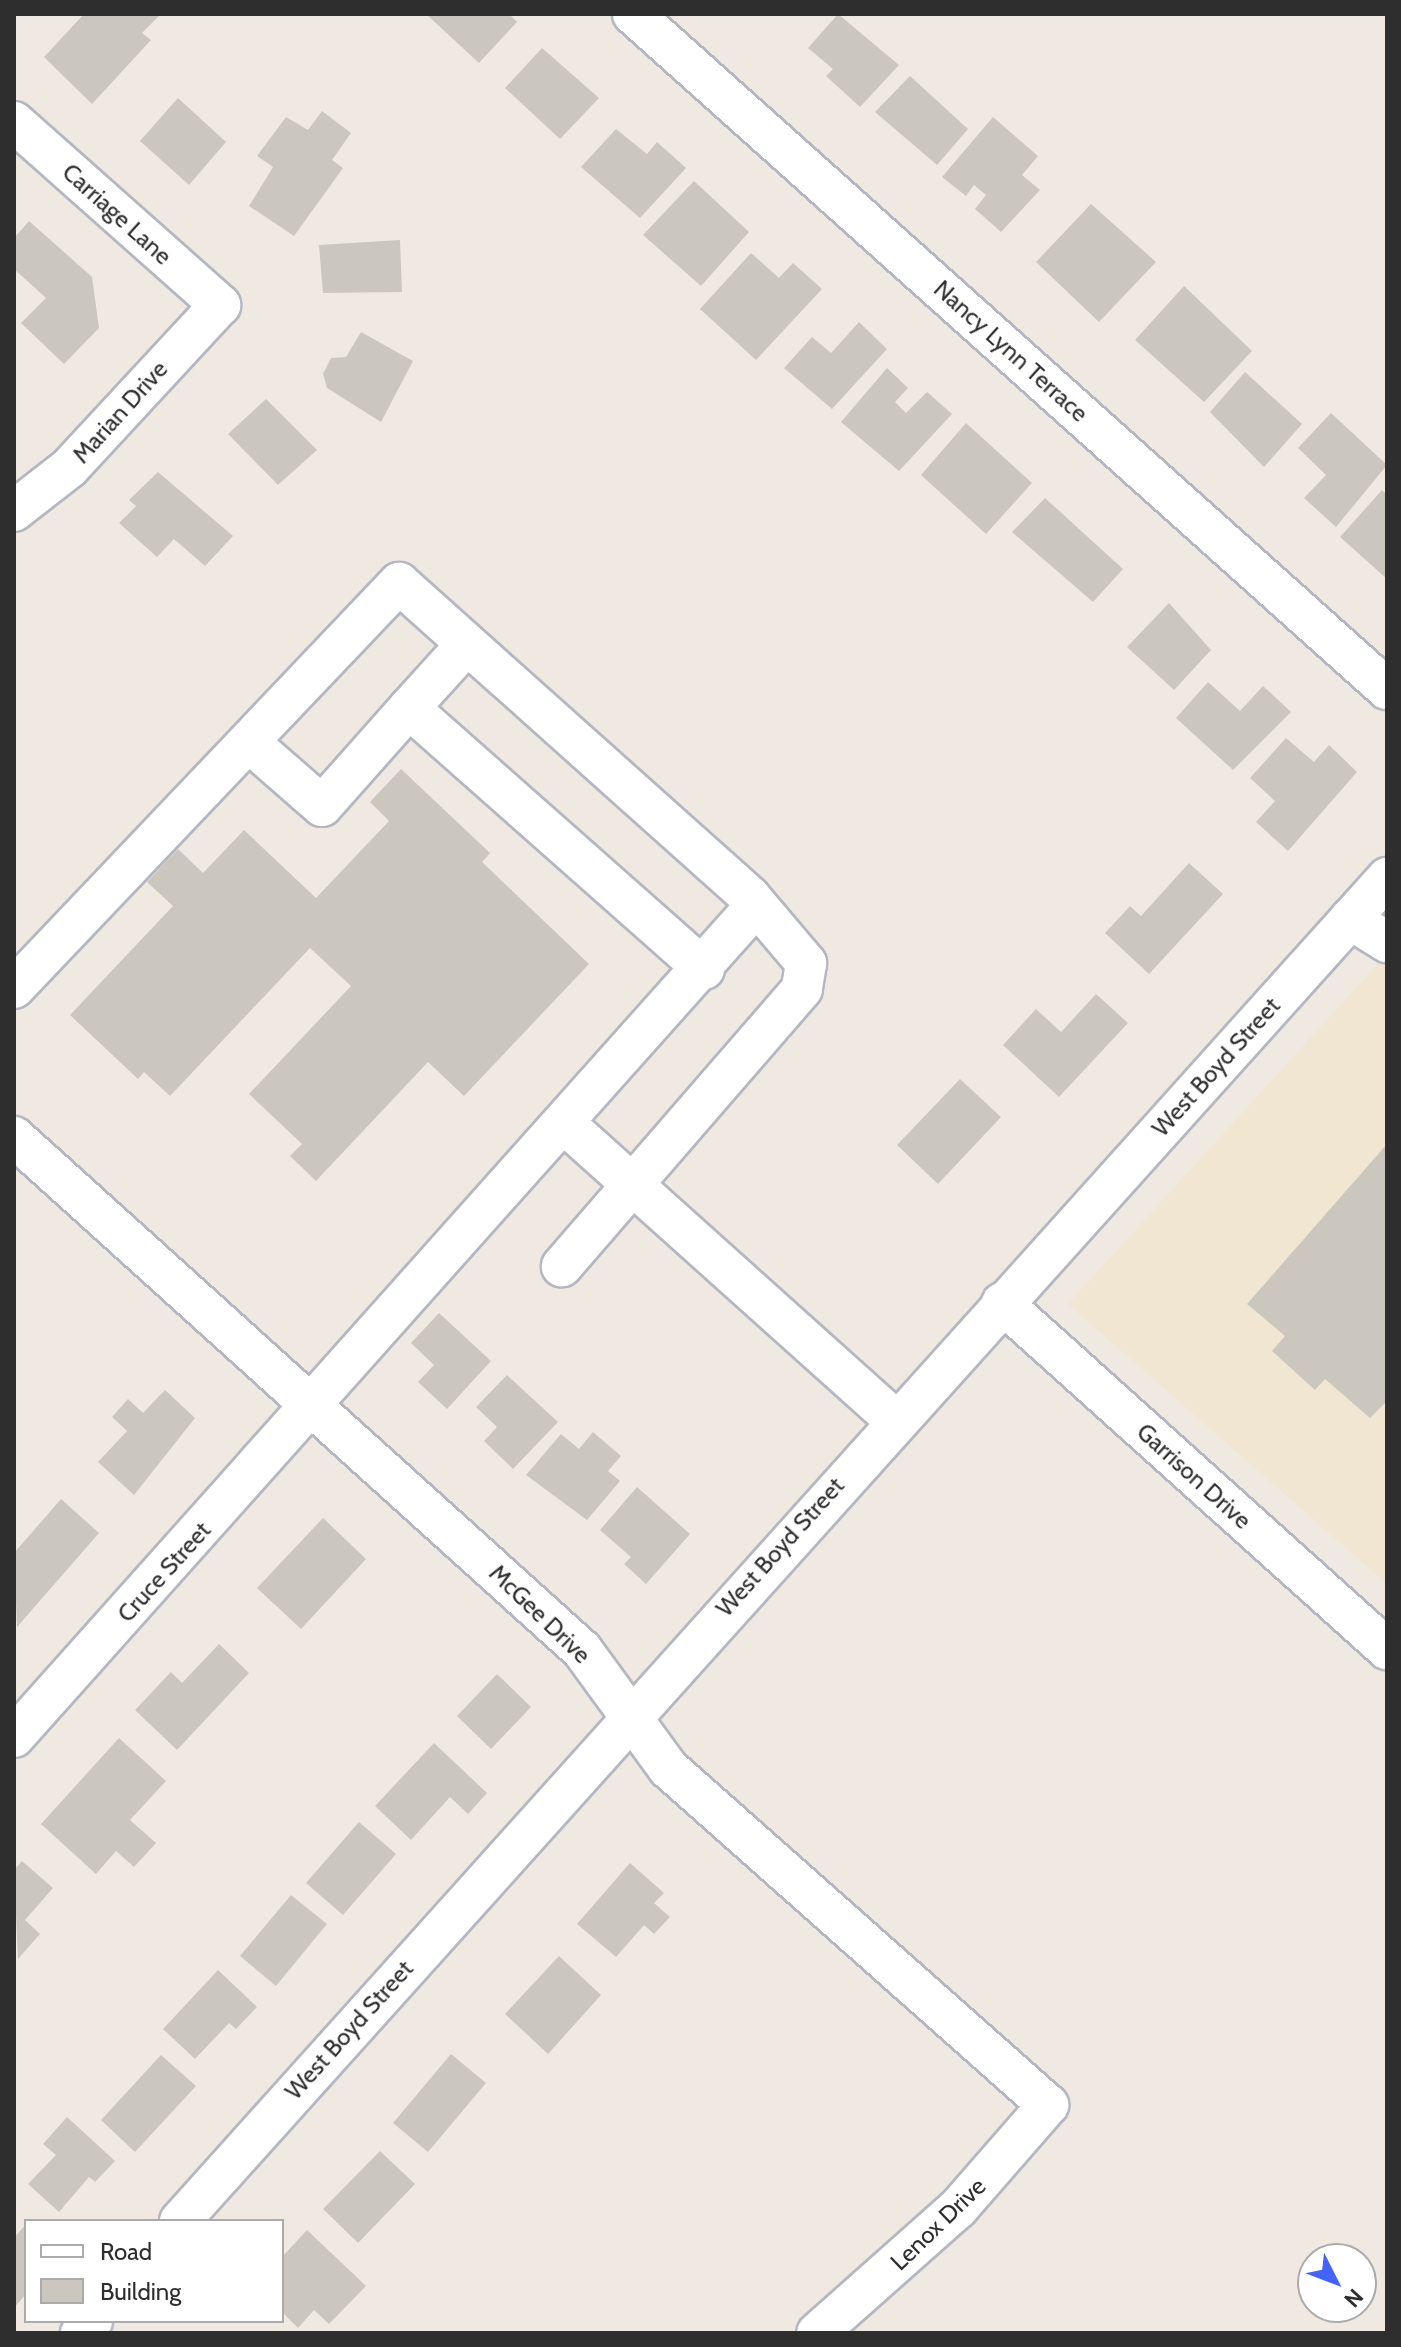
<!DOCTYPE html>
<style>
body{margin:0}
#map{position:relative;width:1401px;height:2347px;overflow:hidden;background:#efe9e1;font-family:Cabin,sans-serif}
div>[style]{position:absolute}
.education>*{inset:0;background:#f0e6d1}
.building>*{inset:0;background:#cbc7bf}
.roads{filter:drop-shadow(2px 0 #b4b7c1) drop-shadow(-2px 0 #b4b7c1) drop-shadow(0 2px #b4b7c1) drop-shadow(0 -2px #b4b7c1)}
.minor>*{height:40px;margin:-20px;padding:0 20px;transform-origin:20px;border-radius:20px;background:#fff}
span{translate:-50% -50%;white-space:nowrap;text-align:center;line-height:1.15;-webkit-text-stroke:6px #fff;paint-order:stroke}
.street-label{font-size:24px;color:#2e2e2e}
.frame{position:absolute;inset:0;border:16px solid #2e2e2e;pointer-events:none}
.legend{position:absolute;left:24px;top:2219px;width:260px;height:104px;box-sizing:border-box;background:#fff;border:2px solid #ababab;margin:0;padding:10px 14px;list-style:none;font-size:24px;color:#2e2e2e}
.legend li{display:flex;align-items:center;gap:16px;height:40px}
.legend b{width:40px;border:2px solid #ababab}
.north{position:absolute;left:1297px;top:2243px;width:80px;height:80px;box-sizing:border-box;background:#fff;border:2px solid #ababab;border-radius:50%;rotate:132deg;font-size:22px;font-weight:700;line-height:32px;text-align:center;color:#2e2e2e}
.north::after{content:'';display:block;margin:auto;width:28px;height:36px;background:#4264fb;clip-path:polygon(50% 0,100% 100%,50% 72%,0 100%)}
</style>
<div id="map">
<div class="education">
<i style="clip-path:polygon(1387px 954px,1387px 1584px,1068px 1304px)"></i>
</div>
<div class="building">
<i style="clip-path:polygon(84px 14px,161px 14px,142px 33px,151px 40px,92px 104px,44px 57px)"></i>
<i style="clip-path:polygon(426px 14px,509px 14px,517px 22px,479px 63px)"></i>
<i style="clip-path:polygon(838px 14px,899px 65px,860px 107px,826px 76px,833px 69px,808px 48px)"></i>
<i style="clip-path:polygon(542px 48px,599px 98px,560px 139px,505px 88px)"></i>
<i style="clip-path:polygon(910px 76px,968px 129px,937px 165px,875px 112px)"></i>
<i style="clip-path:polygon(178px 98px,226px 142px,189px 185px,140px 141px)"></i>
<i style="clip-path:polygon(322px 111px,351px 133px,332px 160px,343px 168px,294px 236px,249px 206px,273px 167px,257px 156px,286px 117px,308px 130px)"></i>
<i style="clip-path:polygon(993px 117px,1038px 156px,1022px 175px,1040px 190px,1001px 232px,975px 209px,986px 195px,974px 185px,966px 196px,942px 177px)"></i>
<i style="clip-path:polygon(616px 129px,647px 154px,657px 142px,686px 168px,640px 218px,581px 167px)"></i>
<i style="clip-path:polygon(694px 181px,749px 232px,701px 286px,643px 235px)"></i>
<i style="clip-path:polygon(1091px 204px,1156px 262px,1099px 322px,1036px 262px)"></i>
<i style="clip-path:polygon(29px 221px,92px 277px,99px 328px,64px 364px,21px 323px,46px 298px,14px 269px,14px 238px)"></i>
<i style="clip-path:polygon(400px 240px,402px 292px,323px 293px,319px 245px)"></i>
<i style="clip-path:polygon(751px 253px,779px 278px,793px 263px,822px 289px,756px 360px,700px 309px)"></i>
<i style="clip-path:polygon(1184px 286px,1252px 351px,1204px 402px,1135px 340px)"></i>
<i style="clip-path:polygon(859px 322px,887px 349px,832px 409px,784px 368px,812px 337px,831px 353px)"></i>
<i style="clip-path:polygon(361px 332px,413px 361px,381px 422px,327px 388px,323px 374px,331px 358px,346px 357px)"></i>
<i style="clip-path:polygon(887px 368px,908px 388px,895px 402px,906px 413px,927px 392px,952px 414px,899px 471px,841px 422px)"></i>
<i style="clip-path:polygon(1245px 372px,1302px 424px,1264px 467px,1210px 412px)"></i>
<i style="clip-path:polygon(266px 399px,317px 450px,278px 485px,228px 434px)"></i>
<i style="clip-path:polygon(1331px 413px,1387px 465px,1336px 527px,1304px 498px,1326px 475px,1298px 448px)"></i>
<i style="clip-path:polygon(966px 423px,1032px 483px,986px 534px,921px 475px)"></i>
<i style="clip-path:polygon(158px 472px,233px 536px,205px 566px,174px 539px,157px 557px,119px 523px,136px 506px,129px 500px)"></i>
<i style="clip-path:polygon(1382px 490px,1387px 495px,1387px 579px,1340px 537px)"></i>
<i style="clip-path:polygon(1045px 498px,1123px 569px,1093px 602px,1012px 532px)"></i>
<i style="clip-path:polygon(1169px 603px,1211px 650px,1174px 690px,1127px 647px)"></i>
<i style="clip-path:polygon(1208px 682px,1240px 711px,1263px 686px,1291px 712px,1233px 770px,1176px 718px)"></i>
<i style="clip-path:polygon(1286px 738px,1314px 762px,1329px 745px,1357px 772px,1288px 851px,1256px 822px,1275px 801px,1250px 778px)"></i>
<i style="clip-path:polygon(401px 769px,490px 853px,482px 862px,589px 964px,464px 1096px,428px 1062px,316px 1181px,290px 1156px,302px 1144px,249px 1094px,351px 986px,310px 948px,170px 1096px,144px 1072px,138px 1079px,70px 1015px,173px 906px,147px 882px,178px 849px,203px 873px,244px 830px,316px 898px,389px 821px,370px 802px)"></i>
<i style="clip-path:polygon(1189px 863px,1223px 894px,1149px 974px,1105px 933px,1130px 906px,1141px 916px)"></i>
<i style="clip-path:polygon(1096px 994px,1128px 1023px,1059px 1097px,1003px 1045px,1036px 1009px,1061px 1032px)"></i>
<i style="clip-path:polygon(960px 1079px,1001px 1117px,938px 1184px,897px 1145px)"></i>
<i style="clip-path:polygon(1387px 1144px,1387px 1401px,1370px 1418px,1325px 1379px,1315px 1390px,1272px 1351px,1285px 1336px,1247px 1304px)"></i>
<i style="clip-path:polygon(439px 1313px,491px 1361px,447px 1409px,418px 1382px,434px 1365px,411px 1343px)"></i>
<i style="clip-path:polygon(507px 1375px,558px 1422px,513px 1469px,484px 1441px,497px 1427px,476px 1407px)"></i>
<i style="clip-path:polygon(165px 1390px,195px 1418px,134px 1495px,98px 1462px,127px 1431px,112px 1417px,128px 1399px,143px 1413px)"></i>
<i style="clip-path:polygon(593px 1432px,621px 1456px,608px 1471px,620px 1481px,587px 1520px,526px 1475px,561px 1434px,579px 1449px)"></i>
<i style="clip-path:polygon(637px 1487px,690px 1534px,646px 1584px,624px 1564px,631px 1557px,600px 1530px)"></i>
<i style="clip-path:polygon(61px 1499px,99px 1533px,17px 1627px,14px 1553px)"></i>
<i style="clip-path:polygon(323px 1518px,366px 1559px,301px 1629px,257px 1588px)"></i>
<i style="clip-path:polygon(219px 1644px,249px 1673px,177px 1750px,135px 1710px,171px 1672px,182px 1683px)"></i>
<i style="clip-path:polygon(497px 1674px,531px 1707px,491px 1749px,457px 1716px)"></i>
<i style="clip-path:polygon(119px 1738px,166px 1781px,130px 1820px,156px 1843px,134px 1867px,116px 1851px,96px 1874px,41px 1824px)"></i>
<i style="clip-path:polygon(434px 1743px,487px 1793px,468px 1814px,450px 1797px,411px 1840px,375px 1806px)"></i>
<i style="clip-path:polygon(359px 1822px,396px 1854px,343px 1915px,306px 1883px)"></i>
<i style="clip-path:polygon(22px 1861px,53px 1888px,25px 1920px,40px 1934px,18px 1959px,14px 1870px)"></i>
<i style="clip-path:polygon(630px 1863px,664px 1893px,654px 1903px,670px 1917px,654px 1934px,644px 1925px,616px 1957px,577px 1924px)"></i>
<i style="clip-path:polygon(291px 1895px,327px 1924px,276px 1986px,240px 1956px)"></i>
<i style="clip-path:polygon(559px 1956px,601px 1995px,548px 2054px,505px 2014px)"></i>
<i style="clip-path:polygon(218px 1970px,257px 2007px,236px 2029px,229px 2023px,195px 2059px,163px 2029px)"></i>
<i style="clip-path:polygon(451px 2054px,486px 2083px,428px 2152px,393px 2123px)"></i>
<i style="clip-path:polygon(161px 2055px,196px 2086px,135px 2152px,101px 2120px)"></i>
<i style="clip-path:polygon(67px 2117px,115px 2161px,95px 2182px,89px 2177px,59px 2212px,28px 2184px,56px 2155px,43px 2144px)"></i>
<i style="clip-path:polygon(380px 2151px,415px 2184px,358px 2243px,323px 2209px)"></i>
<i style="clip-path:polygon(26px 2224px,26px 2294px,14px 2308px,14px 2238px)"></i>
<i style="clip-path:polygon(307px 2230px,366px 2286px,329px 2324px,314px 2310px,298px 2328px,282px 2312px,282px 2257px)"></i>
</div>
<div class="roads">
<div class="minor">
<i style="left:633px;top:14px;width:1012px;rotate:41.84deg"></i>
<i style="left:14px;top:122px;width:276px;rotate:41.6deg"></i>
<i style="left:220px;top:305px;width:222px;rotate:132.8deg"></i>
<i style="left:69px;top:468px;width:70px;rotate:142deg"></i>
<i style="left:467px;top:644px;width:86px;rotate:132.2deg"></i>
<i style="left:409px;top:708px;width:394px;rotate:41.5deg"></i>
<i style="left:251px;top:744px;width:94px;rotate:41.1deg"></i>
<i style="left:322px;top:806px;width:131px;rotate:-48.4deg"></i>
<i style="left:1350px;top:919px;width:44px;rotate:31.9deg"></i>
<i style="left:14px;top:988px;width:559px;rotate:-46.45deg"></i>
<i style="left:399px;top:583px;width:471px;rotate:41.8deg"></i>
<i style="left:750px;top:897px;width:87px;rotate:49.7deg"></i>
<i style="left:806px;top:963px;width:26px;rotate:99deg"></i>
<i style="left:802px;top:989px;width:367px;rotate:130.9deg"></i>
<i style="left:566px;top:1125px;width:442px;rotate:41.9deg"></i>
<i style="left:14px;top:1137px;width:765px;rotate:42.09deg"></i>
<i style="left:582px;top:1650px;width:146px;rotate:53.9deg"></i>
<i style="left:668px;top:1768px;width:508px;rotate:41.57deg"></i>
<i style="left:1048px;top:2105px;width:137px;rotate:131.1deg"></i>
<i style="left:958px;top:2208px;width:188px;rotate:138.4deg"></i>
<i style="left:1002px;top:1303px;width:518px;rotate:41.95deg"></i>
<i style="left:14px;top:1737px;width:1111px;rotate:-48.25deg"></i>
<i style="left:180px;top:2221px;width:1806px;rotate:-48.05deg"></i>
<i style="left:81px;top:2333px;width:16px;rotate:-47deg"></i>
</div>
</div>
<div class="street-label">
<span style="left:117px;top:214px;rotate:42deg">Carriage Lane</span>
<span style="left:1011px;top:351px;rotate:42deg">Nancy Lynn Terrace</span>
<span style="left:120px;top:412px;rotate:-48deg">Marian Drive</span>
<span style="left:1216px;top:1067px;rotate:-48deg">West Boyd Street</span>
<span style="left:1194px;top:1476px;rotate:42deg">Garrison Drive</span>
<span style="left:780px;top:1547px;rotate:-48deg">West Boyd Street</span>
<span style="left:164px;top:1572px;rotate:-48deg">Cruce Street</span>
<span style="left:540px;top:1614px;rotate:44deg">McGee Drive</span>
<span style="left:349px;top:2030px;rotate:-48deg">West Boyd Street</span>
<span style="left:938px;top:2224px;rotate:-44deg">Lenox Drive</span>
</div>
<div class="frame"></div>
<ul class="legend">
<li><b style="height:10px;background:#fff"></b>Road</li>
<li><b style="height:22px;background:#cbc7bf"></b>Building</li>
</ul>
<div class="north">N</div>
</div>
